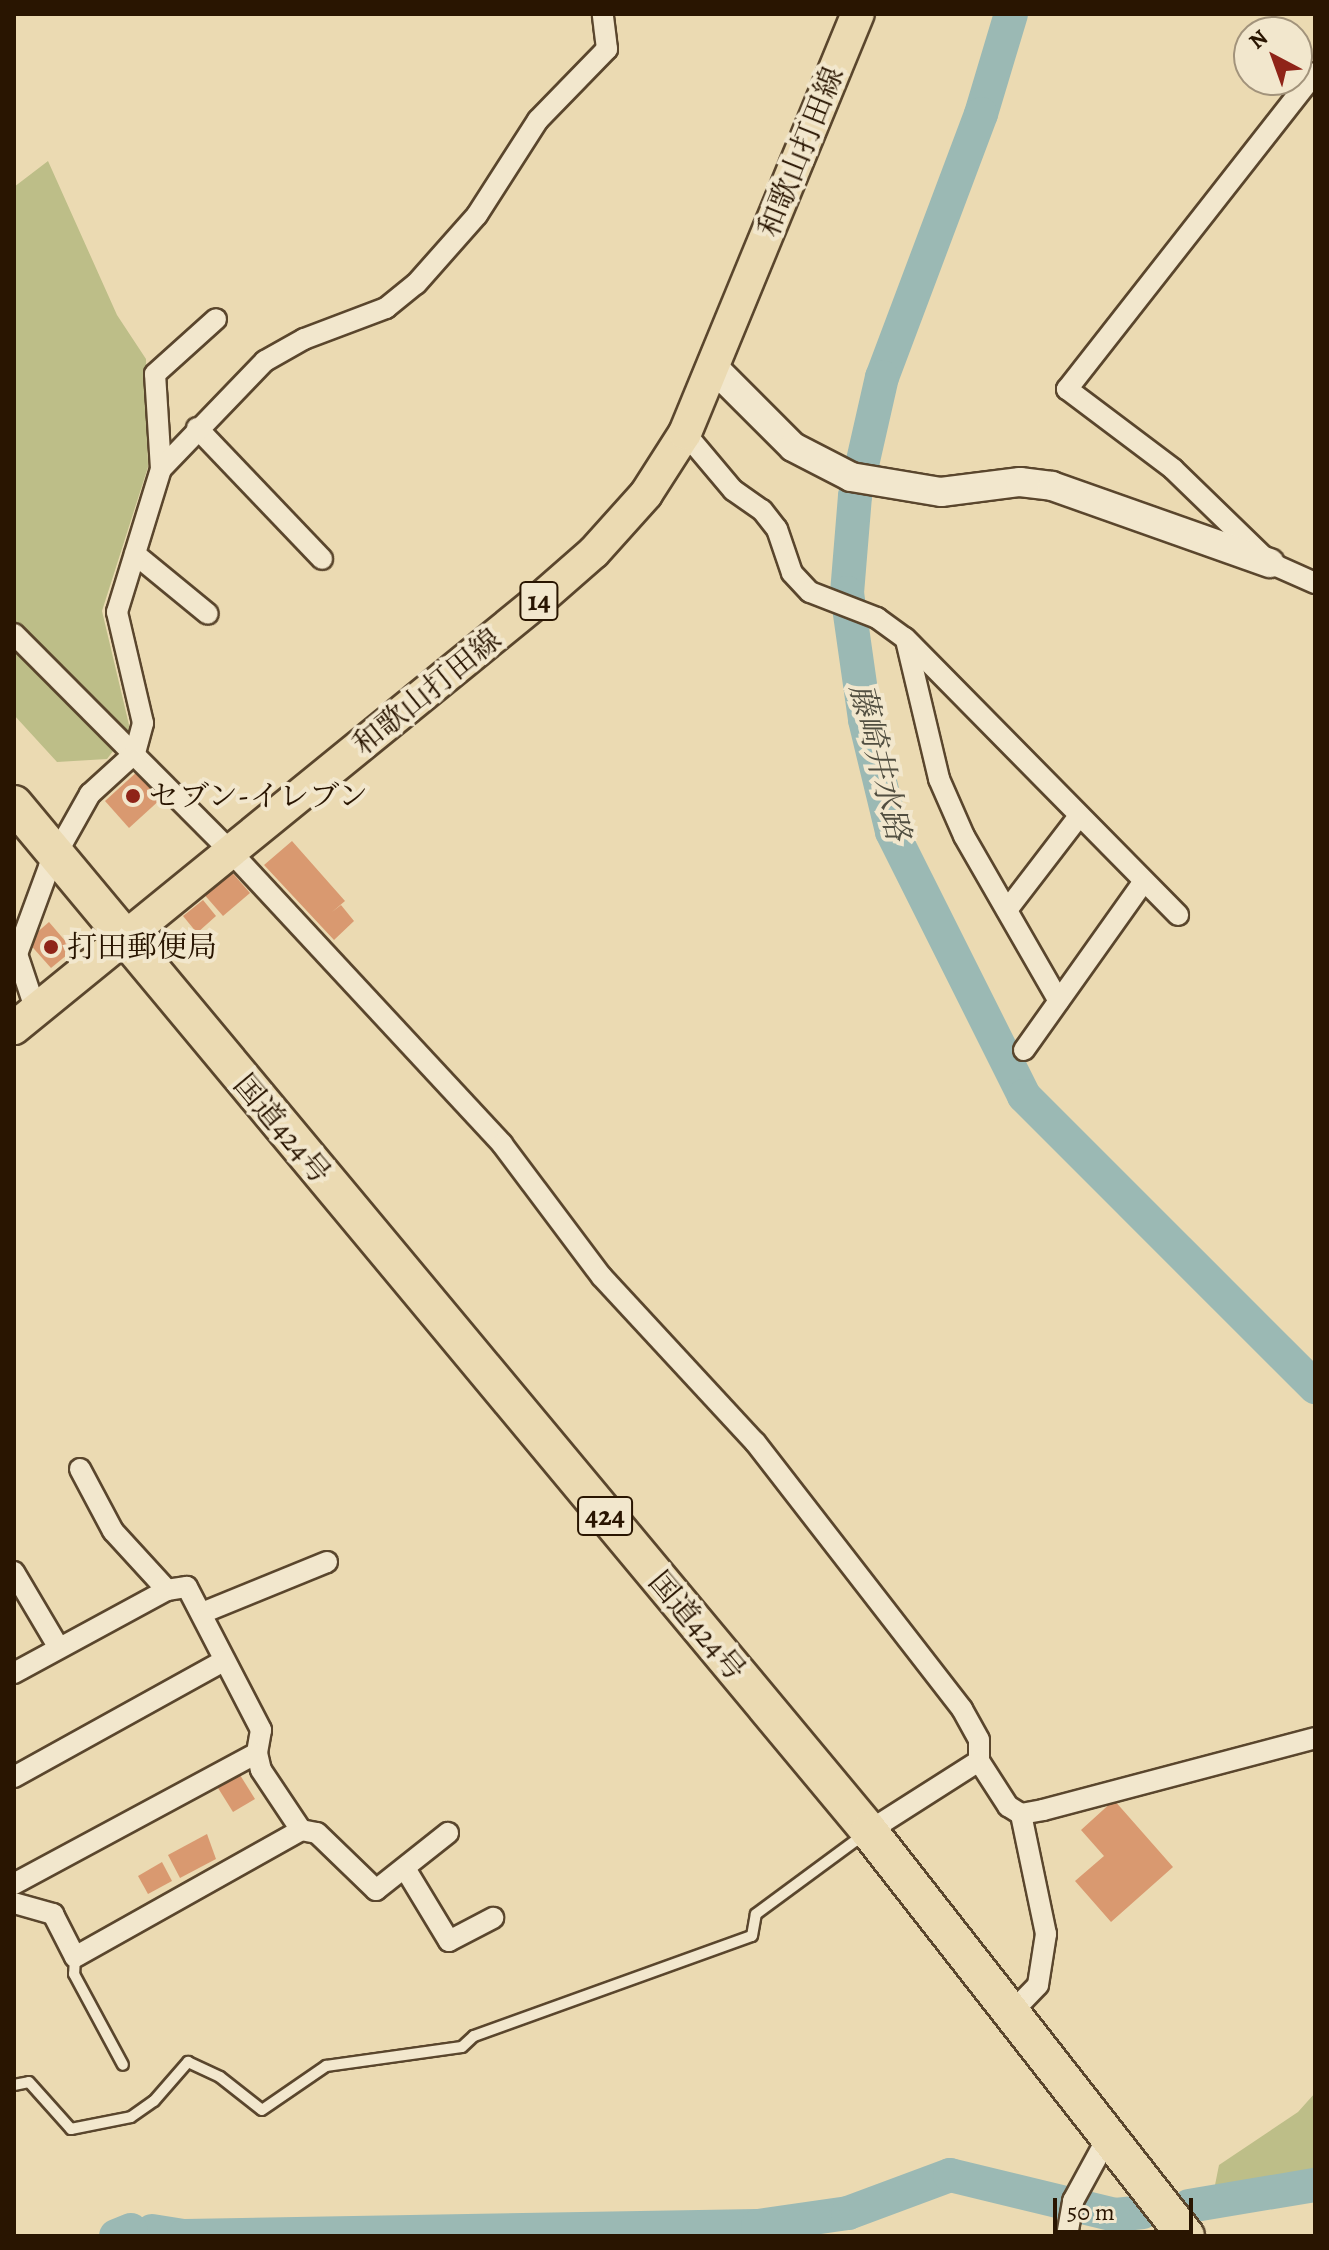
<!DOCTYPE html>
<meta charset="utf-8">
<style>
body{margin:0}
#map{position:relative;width:1329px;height:2250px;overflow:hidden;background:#ebdab2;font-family:Alegreya,"Noto Serif JP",serif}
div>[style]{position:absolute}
.green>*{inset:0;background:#bdbe88}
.river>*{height:34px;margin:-17px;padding:0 17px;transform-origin:17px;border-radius:17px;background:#9bb9b4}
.building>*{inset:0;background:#d99970}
.roads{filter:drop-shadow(2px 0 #5a462d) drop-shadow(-2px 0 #5a462d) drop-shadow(0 2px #5a462d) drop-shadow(0 -2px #5a462d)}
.lane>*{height:10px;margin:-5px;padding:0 5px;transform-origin:5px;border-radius:5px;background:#f2e7cd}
.street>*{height:20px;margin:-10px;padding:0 10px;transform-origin:10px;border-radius:10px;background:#f2e7cd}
.secondary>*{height:28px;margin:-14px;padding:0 14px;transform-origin:14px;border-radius:14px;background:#f2e7cd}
.primary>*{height:32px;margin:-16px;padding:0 16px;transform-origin:16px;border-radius:16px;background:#ebdab2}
.highway>*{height:36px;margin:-18px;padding:0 18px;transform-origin:18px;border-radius:18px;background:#ebdab2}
.dots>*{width:22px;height:22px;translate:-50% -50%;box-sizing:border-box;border:4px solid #f2e7cd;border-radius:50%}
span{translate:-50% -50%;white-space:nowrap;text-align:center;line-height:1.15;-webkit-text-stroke:8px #f2e7cd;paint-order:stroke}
.shield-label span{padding:2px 6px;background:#f2e7cd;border:2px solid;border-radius:6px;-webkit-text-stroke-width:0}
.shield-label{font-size:28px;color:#291501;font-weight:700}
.street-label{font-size:30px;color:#291501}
.poi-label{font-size:30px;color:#291501}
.left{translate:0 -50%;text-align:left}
.water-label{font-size:32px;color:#514e40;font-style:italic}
.frame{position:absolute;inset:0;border:16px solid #291501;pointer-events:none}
.north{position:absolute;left:1233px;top:16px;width:80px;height:80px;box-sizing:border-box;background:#f2e7cd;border:2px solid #a2937b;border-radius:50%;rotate:319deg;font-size:22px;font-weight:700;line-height:32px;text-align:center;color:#291501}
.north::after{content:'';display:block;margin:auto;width:28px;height:36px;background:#8f2418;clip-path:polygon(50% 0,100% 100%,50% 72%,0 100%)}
.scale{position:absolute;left:1053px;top:2198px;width:140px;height:36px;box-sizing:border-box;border:4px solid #291501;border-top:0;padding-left:10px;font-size:24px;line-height:28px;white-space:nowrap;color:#291501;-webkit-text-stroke:6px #f2e7cd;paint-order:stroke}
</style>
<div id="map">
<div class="green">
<i style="clip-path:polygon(48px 161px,117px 315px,146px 359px,148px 467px,102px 611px,130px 729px,107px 759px,57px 762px,14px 715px,14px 187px)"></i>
<i style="clip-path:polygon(1315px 2093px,1315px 2180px,1213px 2195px,1219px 2165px,1298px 2112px)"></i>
</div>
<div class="river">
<i style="left:1011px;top:14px;width:104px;rotate:106.7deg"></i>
<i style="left:981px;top:114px;width:281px;rotate:110.6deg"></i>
<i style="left:882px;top:377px;width:122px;rotate:102.8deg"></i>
<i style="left:855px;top:496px;width:97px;rotate:94.7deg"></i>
<i style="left:847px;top:593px;width:128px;rotate:81.9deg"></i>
<i style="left:865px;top:720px;width:115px;rotate:76.4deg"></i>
<i style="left:892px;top:832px;width:295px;rotate:63.4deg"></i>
<i style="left:1024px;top:1096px;width:412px;rotate:45deg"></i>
<i style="left:1189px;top:2206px;width:128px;rotate:-9.5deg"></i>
<i style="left:152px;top:2231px;width:32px;rotate:9deg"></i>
<i style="left:184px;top:2236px;width:574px;rotate:-1deg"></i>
<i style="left:758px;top:2226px;width:91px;rotate:-8.2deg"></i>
<i style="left:848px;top:2213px;width:109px;rotate:-20.4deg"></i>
<i style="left:950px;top:2175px;width:170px;rotate:13.6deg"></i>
<i style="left:1115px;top:2215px;width:28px;rotate:-6deg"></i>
<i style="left:116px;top:2236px;width:16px;rotate:-22deg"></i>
</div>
<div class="building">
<i style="clip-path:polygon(139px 770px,163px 797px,129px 828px,105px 801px)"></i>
<i style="clip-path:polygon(292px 841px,345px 901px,332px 912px,341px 905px,354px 921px,334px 940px,264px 865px)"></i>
<i style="clip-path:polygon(229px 869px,250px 893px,223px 916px,202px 892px)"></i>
<i style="clip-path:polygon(203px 900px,216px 916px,197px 933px,183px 916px)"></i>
<i style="clip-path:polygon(49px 922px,73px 950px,51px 968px,27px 941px)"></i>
<i style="clip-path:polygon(240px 1775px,255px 1799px,233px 1812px,218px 1788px)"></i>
<i style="clip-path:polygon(1114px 1800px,1173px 1867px,1111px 1922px,1075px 1881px,1104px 1856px,1081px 1830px)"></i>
<i style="clip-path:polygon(207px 1834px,216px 1859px,180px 1878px,168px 1855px)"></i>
<i style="clip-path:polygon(162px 1862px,172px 1881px,148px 1894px,138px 1876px)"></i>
</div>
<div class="roads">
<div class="lane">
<i style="left:75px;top:1957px;width:17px;rotate:93deg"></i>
<i style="left:74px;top:1974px;width:103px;rotate:61.7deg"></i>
<i style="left:14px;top:2085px;width:15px;rotate:-11deg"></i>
<i style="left:29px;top:2082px;width:63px;rotate:48.2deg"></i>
<i style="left:71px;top:2129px;width:61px;rotate:-11.3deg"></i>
<i style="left:131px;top:2117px;width:28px;rotate:-35deg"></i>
<i style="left:154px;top:2101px;width:52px;rotate:-48.9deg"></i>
<i style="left:188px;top:2062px;width:35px;rotate:25deg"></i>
<i style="left:220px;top:2077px;width:53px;rotate:38.2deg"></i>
<i style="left:262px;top:2110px;width:78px;rotate:-34.5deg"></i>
<i style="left:326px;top:2066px;width:137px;rotate:-8deg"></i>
<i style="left:462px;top:2047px;width:16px;rotate:-43deg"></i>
<i style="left:474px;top:2036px;width:295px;rotate:-19.8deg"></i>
<i style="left:752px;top:1936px;width:22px;rotate:-80deg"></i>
<i style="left:756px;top:1914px;width:133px;rotate:-36.4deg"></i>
</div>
<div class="street">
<i style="left:1315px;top:73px;width:402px;rotate:128.1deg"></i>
<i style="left:1067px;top:389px;width:133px;rotate:37deg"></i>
<i style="left:1173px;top:469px;width:135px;rotate:44.1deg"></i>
<i style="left:1270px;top:563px;width:49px;rotate:24deg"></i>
<i style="left:197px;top:428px;width:181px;rotate:46.3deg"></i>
<i style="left:685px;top:433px;width:75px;rotate:49.9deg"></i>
<i style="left:733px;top:490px;width:35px;rotate:35deg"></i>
<i style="left:762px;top:510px;width:24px;rotate:52deg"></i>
<i style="left:777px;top:529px;width:46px;rotate:71.2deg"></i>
<i style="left:792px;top:573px;width:26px;rotate:47deg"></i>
<i style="left:810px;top:592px;width:72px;rotate:21.2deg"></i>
<i style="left:877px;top:618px;width:34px;rotate:36deg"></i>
<i style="left:905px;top:638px;width:389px;rotate:45.4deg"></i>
<i style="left:161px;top:469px;width:95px;rotate:-93.6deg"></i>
<i style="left:155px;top:374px;width:82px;rotate:-42deg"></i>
<i style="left:135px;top:554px;width:94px;rotate:39.4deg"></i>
<i style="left:14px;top:634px;width:306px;rotate:45.1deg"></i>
<i style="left:230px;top:851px;width:400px;rotate:47.1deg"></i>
<i style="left:502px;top:1144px;width:166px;rotate:53.1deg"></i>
<i style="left:602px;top:1277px;width:225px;rotate:47.2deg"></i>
<i style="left:755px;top:1442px;width:338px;rotate:52.2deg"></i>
<i style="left:962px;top:1709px;width:35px;rotate:61deg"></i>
<i style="left:979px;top:1740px;width:21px;rotate:90deg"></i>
<i style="left:979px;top:1761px;width:54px;rotate:57.2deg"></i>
<i style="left:1008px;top:1806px;width:15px;rotate:32deg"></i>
<i style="left:1021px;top:1814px;width:22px;rotate:-10deg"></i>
<i style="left:1043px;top:1810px;width:281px;rotate:-14.8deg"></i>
<i style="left:906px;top:640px;width:143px;rotate:76.6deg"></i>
<i style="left:939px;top:779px;width:62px;rotate:66.3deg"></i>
<i style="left:964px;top:836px;width:190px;rotate:60.1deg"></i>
<i style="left:1007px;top:910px;width:118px;rotate:-52.5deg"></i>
<i style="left:36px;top:1011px;width:60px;rotate:-108.4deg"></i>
<i style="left:17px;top:954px;width:93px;rotate:-69.8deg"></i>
<i style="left:49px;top:867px;width:84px;rotate:-60.7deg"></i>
<i style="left:90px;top:794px;width:61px;rotate:-42.3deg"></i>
<i style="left:135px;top:753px;width:31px;rotate:-75deg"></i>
<i style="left:143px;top:723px;width:114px;rotate:-103.2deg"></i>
<i style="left:117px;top:612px;width:150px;rotate:-72.9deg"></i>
<i style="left:161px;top:469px;width:150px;rotate:-46.1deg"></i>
<i style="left:265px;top:361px;width:45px;rotate:-29.4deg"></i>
<i style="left:304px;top:339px;width:88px;rotate:-20.7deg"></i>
<i style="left:386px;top:308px;width:38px;rotate:-39deg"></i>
<i style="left:416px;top:284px;width:92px;rotate:-48.5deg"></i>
<i style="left:477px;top:215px;width:113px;rotate:-57.3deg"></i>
<i style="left:538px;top:120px;width:99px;rotate:-45.8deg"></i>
<i style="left:607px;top:49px;width:35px;rotate:-97deg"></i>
<i style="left:1024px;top:1050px;width:207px;rotate:-54.6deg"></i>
<i style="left:80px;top:1469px;width:70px;rotate:62deg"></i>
<i style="left:113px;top:1531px;width:80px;rotate:47.5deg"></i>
<i style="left:14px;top:1572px;width:88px;rotate:59.4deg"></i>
<i style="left:202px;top:1613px;width:135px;rotate:-22.2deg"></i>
<i style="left:14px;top:1673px;width:174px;rotate:-28.5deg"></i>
<i style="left:167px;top:1590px;width:20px;rotate:-9deg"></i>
<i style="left:187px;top:1587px;width:161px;rotate:62.6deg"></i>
<i style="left:261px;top:1730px;width:23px;rotate:100deg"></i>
<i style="left:257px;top:1753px;width:276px;rotate:151.7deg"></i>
<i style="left:257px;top:1753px;width:17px;rotate:77deg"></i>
<i style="left:261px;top:1770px;width:72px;rotate:56.3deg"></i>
<i style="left:14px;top:1777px;width:239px;rotate:-29deg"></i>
<i style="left:869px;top:1831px;width:130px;rotate:-32.5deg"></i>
<i style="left:406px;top:1870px;width:83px;rotate:58.8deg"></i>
<i style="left:449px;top:1941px;width:50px;rotate:-27.6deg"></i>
<i style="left:14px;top:1903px;width:41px;rotate:15.8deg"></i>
<i style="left:53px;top:1914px;width:48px;rotate:62.9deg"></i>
<i style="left:75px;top:1957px;width:259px;rotate:-29.3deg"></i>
<i style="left:301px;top:1830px;width:16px;rotate:11deg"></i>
<i style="left:317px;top:1833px;width:82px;rotate:44deg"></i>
<i style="left:376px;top:1890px;width:92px;rotate:-38.4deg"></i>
<i style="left:1013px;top:2011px;width:36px;rotate:-46deg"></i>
<i style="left:1038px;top:1985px;width:52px;rotate:-81.1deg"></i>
<i style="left:1046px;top:1934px;width:123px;rotate:-101.8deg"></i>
<i style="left:1067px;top:2236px;width:36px;rotate:-80deg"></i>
<i style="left:1073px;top:2201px;width:75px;rotate:-61.4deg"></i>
</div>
<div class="secondary">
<i style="left:713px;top:367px;width:113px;rotate:45deg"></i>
<i style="left:793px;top:447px;width:65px;rotate:27.3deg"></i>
<i style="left:851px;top:477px;width:91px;rotate:9.5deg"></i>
<i style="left:941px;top:492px;width:80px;rotate:-7.2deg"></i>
<i style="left:1020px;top:482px;width:32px;rotate:7deg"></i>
<i style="left:1052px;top:486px;width:231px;rotate:19.5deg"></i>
</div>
<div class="primary">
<i style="left:14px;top:1028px;width:676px;rotate:-39.18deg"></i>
<i style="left:538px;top:601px;width:74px;rotate:-41.2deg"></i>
<i style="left:594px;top:552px;width:78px;rotate:-48.1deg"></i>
<i style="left:646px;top:494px;width:72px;rotate:-57.4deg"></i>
<i style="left:685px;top:433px;width:453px;rotate:-67.6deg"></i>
</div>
<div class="highway">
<i style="left:14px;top:804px;width:1336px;rotate:50.22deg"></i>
<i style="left:869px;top:1831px;width:514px;rotate:51.95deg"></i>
</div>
</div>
<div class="dots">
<i style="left:133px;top:796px;background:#8f2418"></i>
<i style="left:51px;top:947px;background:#8f2418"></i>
</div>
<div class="shield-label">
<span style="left:539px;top:601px">14</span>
<span style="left:605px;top:1516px">424</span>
</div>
<div class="street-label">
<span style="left:801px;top:152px;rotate:-68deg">和歌山打田線</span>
<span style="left:427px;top:692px;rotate:-39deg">和歌山打田線</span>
<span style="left:282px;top:1129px;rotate:50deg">国道424号</span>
<span style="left:697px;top:1626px;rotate:50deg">国道424号</span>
</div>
<div class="poi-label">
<span class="left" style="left:149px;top:796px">セブン-イレブン</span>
<span class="left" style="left:67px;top:947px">打田郵便局</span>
</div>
<div class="water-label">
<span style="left:880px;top:762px;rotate:76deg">藤崎井水路</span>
</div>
<div class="frame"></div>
<div class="north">N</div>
<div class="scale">50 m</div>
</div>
